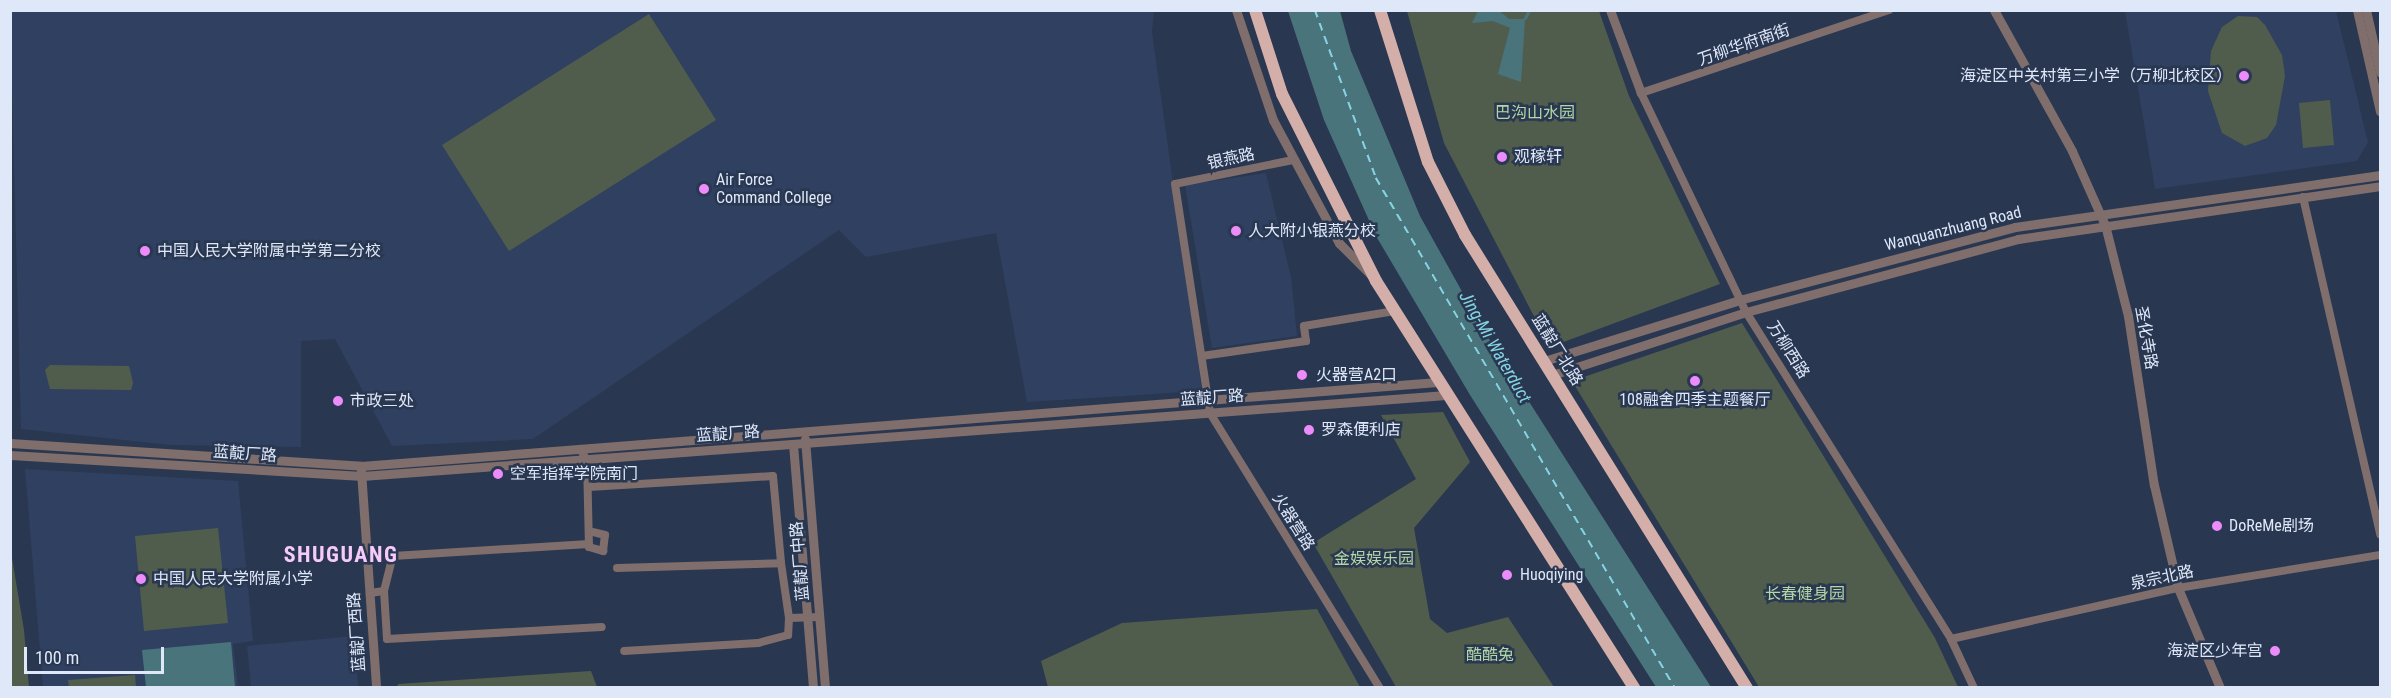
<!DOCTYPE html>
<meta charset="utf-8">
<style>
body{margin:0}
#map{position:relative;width:2391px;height:698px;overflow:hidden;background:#293751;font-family:"Roboto Condensed","Noto Sans SC",sans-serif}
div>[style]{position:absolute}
.built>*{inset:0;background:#304060}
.green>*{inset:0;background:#515d4c}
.water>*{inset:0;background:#49747b}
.stream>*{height:3px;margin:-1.5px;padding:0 1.5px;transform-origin:1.5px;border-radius:1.5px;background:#49747b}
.ferry>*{height:1.5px;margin-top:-0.75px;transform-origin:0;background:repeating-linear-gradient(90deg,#86d4e2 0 8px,transparent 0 14px)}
.minor>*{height:8px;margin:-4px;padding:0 4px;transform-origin:4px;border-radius:4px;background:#7f6e6b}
.tertiary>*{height:9px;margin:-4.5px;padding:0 4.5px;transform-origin:4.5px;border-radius:4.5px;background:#7f6e6b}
.trunk>*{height:12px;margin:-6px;padding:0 6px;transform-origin:6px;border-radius:6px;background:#d4aea8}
.dots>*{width:16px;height:16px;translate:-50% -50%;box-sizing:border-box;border:3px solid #293751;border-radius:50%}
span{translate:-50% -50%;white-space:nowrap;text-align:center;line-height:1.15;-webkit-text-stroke:5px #293751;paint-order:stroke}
.street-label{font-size:16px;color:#dfe8f9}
.poi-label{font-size:16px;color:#dfe8f9}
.right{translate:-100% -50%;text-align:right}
.left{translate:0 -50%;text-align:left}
.park-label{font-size:16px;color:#b3d7a5}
.water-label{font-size:18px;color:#86d4e2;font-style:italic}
.district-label{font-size:22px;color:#f6cbfc;font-weight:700;letter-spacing:1.5px}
.frame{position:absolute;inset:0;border:12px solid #dfe8f9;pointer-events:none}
.scale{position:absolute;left:24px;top:647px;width:140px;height:27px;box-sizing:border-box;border:3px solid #dfe8f9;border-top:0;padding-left:8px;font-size:18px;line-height:21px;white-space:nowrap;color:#dfe8f9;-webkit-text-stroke:4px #293751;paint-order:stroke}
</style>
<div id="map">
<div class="built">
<i style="clip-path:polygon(10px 11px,1154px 11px,1152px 32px,1202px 391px,1027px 402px,996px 233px,866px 257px,839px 230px,533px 439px,392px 446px,335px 339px,301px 341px,301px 447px,171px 445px,21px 429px)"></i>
<i style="clip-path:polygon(2125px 11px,2336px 11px,2368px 142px,2357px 161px,2155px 189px)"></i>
<i style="clip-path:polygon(1266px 173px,1291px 277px,1297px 336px,1212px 348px,1185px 185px)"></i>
<i style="clip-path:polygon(25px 469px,238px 481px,253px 641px,233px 644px,238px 687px,43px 687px)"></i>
<i style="clip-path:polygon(355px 636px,358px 687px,251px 687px,247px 646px)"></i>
</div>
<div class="green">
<i style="clip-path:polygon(1407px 11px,1599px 11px,1629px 96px,1720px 284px,1550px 347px,1444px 143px)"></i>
<i style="clip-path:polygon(649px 14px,716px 120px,509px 251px,442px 145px)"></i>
<i style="clip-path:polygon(2238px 16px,2257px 17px,2265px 25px,2282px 55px,2285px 76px,2276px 125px,2267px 138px,2245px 146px,2222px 133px,2208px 91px,2211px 51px,2222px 27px)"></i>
<i style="clip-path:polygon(2330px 100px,2334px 145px,2303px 148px,2299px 103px)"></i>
<i style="clip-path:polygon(1742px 323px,1935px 638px,1958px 687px,1759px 687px,1572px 381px)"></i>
<i style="clip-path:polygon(50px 365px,129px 366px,133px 383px,131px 390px,50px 389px,45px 370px)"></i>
<i style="clip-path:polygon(1443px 412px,1470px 462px,1414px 528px,1430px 619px,1447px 633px,1508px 617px,1554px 687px,1396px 687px,1313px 543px,1416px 479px,1381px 415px)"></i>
<i style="clip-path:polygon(218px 528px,228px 623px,144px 631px,135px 536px)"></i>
<i style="clip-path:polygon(10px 546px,24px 630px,29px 687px,11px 687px)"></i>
<i style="clip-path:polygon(1317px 609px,1360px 687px,1048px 687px,1041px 661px,1122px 623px)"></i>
<i style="clip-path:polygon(591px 671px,597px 687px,397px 687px,398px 684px)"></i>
<i style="clip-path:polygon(135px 675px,136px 687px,69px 687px,68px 680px)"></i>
</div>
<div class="water">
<i style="clip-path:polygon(1498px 10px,1509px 19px,1525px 19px,1521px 82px,1498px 74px,1510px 28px,1493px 21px,1472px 23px,1478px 11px)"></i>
<i style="clip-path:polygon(1288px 11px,1340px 11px,1351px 51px,1420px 216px,1484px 331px,1711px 687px,1656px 687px,1470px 395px,1376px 236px,1324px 120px)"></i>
<i style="clip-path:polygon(231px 642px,235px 687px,146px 687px,142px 650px)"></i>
</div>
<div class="stream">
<i style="left:1525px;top:18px;width:9px;rotate:-63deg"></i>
</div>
<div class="ferry">
<i style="left:1315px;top:10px;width:179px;rotate:70deg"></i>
<i style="left:1376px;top:178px;width:591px;rotate:59.62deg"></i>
</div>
<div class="minor">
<i style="left:1889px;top:10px;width:262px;rotate:161.5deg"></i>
<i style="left:1641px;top:93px;width:243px;rotate:64.4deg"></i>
<i style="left:1746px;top:312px;width:386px;rotate:57.9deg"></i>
<i style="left:1951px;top:639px;width:54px;rotate:64.9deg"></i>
<i style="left:1293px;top:160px;width:120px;rotate:168.5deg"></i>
<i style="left:1175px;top:184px;width:232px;rotate:81.3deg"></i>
<i style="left:1210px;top:413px;width:323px;rotate:58.3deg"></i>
<i style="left:2303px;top:197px;width:346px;rotate:77.1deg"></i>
<i style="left:1202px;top:356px;width:105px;rotate:-8.2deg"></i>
<i style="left:1306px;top:341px;width:15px;rotate:-98deg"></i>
<i style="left:1304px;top:326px;width:92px;rotate:-9.4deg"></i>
<i style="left:580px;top:449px;width:13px;rotate:58deg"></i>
<i style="left:587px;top:460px;width:87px;rotate:88.7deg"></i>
<i style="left:589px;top:547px;width:15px;rotate:16deg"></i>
<i style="left:603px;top:551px;width:16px;rotate:-83deg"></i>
<i style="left:605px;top:535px;width:12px;rotate:-166deg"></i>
<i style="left:589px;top:487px;width:184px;rotate:-3.4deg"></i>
<i style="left:773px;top:476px;width:87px;rotate:84.7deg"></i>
<i style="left:617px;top:568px;width:164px;rotate:-1.7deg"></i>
<i style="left:781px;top:563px;width:56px;rotate:81.7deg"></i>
<i style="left:789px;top:618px;width:17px;rotate:93deg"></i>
<i style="left:788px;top:635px;width:31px;rotate:165deg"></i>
<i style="left:758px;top:643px;width:134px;rotate:176.6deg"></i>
<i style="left:384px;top:591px;width:48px;rotate:86.4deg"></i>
<i style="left:387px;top:639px;width:215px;rotate:-3.2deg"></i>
<i style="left:370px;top:593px;width:14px;rotate:-8deg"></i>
<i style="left:384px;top:591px;width:36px;rotate:-76deg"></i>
<i style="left:393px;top:556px;width:196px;rotate:-3.5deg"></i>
<i style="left:789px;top:618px;width:30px;rotate:-2deg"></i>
<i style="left:1951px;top:639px;width:233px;rotate:-12.7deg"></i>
<i style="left:2178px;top:588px;width:205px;rotate:-9.3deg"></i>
</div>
<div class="tertiary">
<i style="left:1236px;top:10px;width:116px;rotate:71.4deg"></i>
<i style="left:1273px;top:120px;width:140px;rotate:61.8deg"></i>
<i style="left:1339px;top:243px;width:45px;rotate:45deg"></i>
<i style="left:1610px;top:10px;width:89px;rotate:69.5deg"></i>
<i style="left:1994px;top:10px;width:161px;rotate:61deg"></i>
<i style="left:2072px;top:151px;width:81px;rotate:66deg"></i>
<i style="left:2105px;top:225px;width:94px;rotate:75.8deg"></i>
<i style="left:2128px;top:316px;width:171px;rotate:81.3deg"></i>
<i style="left:2154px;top:485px;width:106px;rotate:76.9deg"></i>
<i style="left:2178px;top:588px;width:108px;rotate:67.2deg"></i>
<i style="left:2357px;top:10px;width:104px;rotate:77.2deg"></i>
<i style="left:2366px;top:10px;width:64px;rotate:77.3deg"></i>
<i style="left:1544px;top:361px;width:208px;rotate:-17.3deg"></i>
<i style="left:1743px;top:299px;width:281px;rotate:-14.8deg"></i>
<i style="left:2015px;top:227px;width:369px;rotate:-8.1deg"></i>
<i style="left:1552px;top:375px;width:204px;rotate:-18deg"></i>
<i style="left:1746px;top:312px;width:282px;rotate:-15deg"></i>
<i style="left:2018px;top:239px;width:366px;rotate:-8.3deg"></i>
<i style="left:805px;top:439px;width:250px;rotate:85.4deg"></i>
<i style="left:10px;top:443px;width:352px;rotate:3.7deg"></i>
<i style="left:361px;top:466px;width:1080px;rotate:-4.46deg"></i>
<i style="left:793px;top:444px;width:245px;rotate:85.3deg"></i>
<i style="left:10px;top:455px;width:353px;rotate:3.4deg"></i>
<i style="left:362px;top:476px;width:1087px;rotate:-4.27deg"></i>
<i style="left:361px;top:471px;width:218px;rotate:86deg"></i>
</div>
<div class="trunk">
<i style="left:1255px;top:10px;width:88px;rotate:72.2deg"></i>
<i style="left:1282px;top:94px;width:209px;rotate:63.3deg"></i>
<i style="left:1376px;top:281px;width:482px;rotate:57.6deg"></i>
<i style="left:1380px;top:10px;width:159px;rotate:72.5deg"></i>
<i style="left:1428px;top:162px;width:82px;rotate:63.1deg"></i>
<i style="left:1465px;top:235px;width:534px;rotate:58.1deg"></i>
</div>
<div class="dots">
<i style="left:2244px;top:76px;background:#ec8cfb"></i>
<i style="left:1502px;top:157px;background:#ec8cfb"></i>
<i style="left:704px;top:189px;background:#ec8cfb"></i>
<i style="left:1236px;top:231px;background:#ec8cfb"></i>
<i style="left:145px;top:251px;background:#ec8cfb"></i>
<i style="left:1302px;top:375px;background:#ec8cfb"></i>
<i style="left:1695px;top:381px;background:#ec8cfb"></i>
<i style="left:338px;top:401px;background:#ec8cfb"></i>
<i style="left:1309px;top:430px;background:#ec8cfb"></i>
<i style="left:498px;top:474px;background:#ec8cfb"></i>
<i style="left:2217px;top:526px;background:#ec8cfb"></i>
<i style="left:1507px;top:575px;background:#ec8cfb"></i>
<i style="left:141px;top:579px;background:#ec8cfb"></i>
<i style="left:2275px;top:651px;background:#ec8cfb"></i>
</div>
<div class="street-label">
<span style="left:1744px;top:45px;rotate:-19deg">万柳华府南街</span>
<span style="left:1231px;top:159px;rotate:-12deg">银燕路</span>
<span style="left:1953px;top:229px;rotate:-14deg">Wanquanzhuang Road</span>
<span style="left:2146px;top:338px;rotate:80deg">圣化寺路</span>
<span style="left:1557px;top:350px;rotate:58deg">蓝靛厂北路</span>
<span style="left:1788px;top:350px;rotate:58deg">万柳西路</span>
<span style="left:1212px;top:398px;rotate:-4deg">蓝靛厂路</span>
<span style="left:728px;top:434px;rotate:-4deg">蓝靛厂路</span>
<span style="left:245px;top:454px;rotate:4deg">蓝靛厂路</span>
<span style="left:1293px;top:522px;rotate:58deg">火器营路</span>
<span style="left:800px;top:561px;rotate:-95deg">蓝靛厂中路</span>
<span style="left:2162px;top:578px;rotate:-12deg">泉宗北路</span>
<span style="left:357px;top:632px;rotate:-94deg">蓝靛厂西路</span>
</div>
<div class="poi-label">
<span class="right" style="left:2232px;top:76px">海淀区中关村第三小学（万柳北校区）</span>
<span class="left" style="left:1514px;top:157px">观稼轩</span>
<span class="left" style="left:716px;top:189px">Air Force<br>Command College</span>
<span class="left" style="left:1248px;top:231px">人大附小银燕分校</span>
<span class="left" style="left:157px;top:251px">中国人民大学附属中学第二分校</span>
<span class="left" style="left:1316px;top:375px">火器营A2口</span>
<span style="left:1695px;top:400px">108融舍四季主题餐厅</span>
<span class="left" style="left:350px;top:401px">市政三处</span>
<span class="left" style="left:1321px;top:430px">罗森便利店</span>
<span class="left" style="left:510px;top:474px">空军指挥学院南门</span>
<span class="left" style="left:2229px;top:526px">DoReMe剧场</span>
<span class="left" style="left:1520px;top:575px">Huoqiying</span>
<span class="left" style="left:153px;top:579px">中国人民大学附属小学</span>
<span class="right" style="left:2263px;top:651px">海淀区少年宫</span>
</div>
<div class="park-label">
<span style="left:1535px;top:113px">巴沟山水园</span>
<span style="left:1374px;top:559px">金娱娱乐园</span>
<span style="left:1805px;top:594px">长春健身园</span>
<span style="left:1490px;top:655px">酷酷兔</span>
</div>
<div class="water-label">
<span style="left:1495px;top:347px;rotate:60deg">Jing-Mi Waterduct</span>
</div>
<div class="district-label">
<span style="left:341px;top:555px">SHUGUANG</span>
</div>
<div class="frame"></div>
<div class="scale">100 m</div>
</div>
